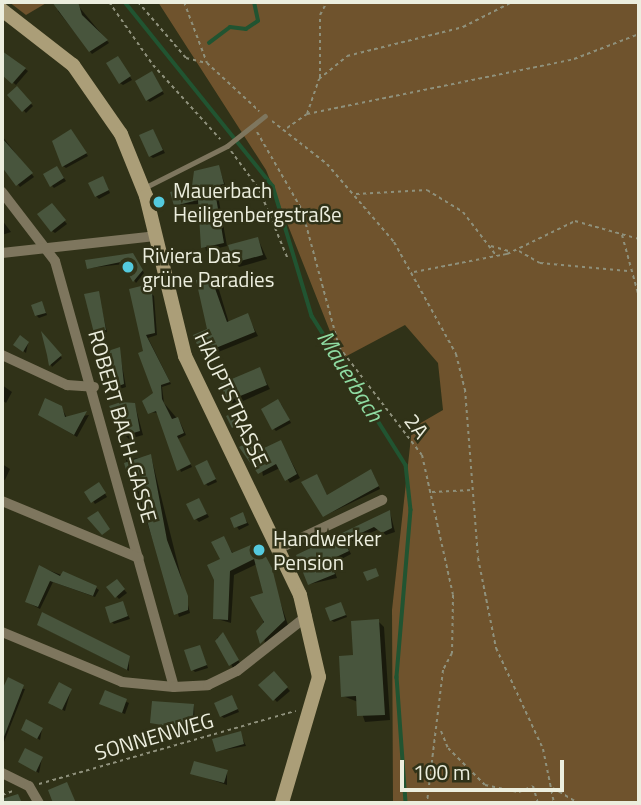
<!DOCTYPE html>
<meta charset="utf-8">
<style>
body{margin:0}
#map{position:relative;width:641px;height:805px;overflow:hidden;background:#303218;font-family:"Titillium Web",sans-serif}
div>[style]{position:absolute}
.green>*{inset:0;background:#6f532d}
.shadow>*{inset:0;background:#0007}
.stream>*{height:3.5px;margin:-1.75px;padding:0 1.75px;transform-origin:1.75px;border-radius:1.75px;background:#215431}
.building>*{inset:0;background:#48553d}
.path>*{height:2px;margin-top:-1px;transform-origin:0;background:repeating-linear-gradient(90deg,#8f917c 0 3.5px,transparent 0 7px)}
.lane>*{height:4.5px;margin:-2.25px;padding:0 2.25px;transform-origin:2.25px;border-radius:2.25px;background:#7e765e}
.street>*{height:10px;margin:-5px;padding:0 5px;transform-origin:5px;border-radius:5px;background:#7e765e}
.secondary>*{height:14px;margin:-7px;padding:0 7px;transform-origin:7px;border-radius:7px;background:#ab9e78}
.dots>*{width:19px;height:19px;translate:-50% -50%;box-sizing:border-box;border:4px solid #303218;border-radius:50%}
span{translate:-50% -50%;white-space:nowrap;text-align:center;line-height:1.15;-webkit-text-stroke:5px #303218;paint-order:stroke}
.poi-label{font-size:21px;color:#eceede}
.left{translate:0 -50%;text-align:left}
.street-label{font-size:21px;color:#eceede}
.water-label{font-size:23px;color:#8edba2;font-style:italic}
.frame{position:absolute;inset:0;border:4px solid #eceede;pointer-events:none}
.scale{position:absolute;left:400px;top:760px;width:164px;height:32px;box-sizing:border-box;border:4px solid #eceede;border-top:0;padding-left:9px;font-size:21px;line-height:24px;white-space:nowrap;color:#eceede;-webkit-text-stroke:5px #303218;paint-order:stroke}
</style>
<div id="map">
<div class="green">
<i style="clip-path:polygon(9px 2px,48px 2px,26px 15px)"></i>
<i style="clip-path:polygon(158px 2px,639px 2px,639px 803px,393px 803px,392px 610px,412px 428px,443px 410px,438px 363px,405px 325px,341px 359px,266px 170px)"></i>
</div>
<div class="shadow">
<i style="clip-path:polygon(62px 2px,75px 2px,109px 43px,92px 54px,58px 11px)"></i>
<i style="clip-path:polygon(2px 53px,28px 71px,16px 85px,2px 73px)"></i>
<i style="clip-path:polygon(120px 61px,132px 80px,123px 85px,120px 83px)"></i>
<i style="clip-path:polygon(154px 76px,164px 94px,150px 102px,147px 100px)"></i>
<i style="clip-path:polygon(17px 89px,33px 106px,26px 113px,10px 95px)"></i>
<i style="clip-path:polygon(153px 131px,165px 153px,153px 158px,150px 156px)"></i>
<i style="clip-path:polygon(73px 134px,88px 156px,66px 168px,63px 166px)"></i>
<i style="clip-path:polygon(2px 136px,34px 177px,20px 187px,2px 165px)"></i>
<i style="clip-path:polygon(218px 166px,226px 187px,217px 190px,227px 246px,206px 251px,200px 204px,175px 205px)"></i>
<i style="clip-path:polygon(59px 171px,66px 181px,54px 188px,52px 186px)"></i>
<i style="clip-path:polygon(105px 181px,110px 193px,99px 199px,96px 196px)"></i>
<i style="clip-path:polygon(54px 208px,67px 224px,55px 233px,52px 231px)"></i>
<i style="clip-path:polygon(2px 220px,11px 232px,2px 235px)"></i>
<i style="clip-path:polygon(258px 239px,267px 259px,239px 267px,235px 262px)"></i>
<i style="clip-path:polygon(135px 258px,144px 273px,136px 283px,124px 264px,89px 268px)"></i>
<i style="clip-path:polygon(198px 282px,217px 283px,229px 323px,247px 315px,258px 336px,206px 357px,210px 330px)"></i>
<i style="clip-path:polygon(144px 287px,154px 296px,157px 335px,148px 338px,171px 384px,162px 387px,164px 403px,180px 422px,186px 435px,178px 439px,192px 467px,181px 472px,159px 413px,149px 412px,155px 394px,145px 352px)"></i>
<i style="clip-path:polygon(98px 293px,107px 332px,98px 335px,96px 332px)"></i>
<i style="clip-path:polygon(42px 303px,47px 315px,39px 318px,36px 315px)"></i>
<i style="clip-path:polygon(44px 337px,62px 358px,52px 367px,51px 365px)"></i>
<i style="clip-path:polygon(28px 343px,26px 353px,18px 347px)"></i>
<i style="clip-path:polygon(119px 349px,126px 387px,114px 391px,112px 388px)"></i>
<i style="clip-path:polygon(259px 369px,270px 389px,234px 405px,229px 400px)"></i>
<i style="clip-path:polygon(2px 385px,12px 392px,6px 403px,2px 400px)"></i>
<i style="clip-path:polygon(281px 404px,291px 423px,276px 431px,274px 429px)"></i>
<i style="clip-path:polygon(135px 405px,143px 435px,129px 439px,125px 435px)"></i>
<i style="clip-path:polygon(61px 407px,67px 418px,89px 415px,77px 437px,43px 417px)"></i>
<i style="clip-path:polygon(241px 414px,246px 424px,236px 429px,234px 427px)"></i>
<i style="clip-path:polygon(256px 440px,263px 451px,281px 442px,300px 478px,290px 483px,280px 468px,263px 476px)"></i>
<i style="clip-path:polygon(151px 456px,190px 613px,179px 617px,126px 460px)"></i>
<i style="clip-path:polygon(2px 464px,10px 469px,5px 480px,2px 479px)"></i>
<i style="clip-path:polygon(209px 465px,217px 482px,208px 486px,206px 484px)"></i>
<i style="clip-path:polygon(373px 474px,380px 489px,324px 516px,319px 479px,328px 497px)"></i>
<i style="clip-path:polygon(101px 487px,107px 497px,95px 504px,87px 493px)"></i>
<i style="clip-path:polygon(199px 500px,209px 517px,199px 522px,196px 519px)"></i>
<i style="clip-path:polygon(390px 512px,395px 532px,386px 535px,379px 529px,346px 544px,351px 554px,332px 564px,337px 578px,310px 584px,298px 556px)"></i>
<i style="clip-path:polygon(242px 514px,249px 525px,239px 530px,232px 519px)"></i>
<i style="clip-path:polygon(223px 538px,234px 555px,262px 548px,288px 625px,265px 646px,262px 610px,252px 598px,265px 594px,257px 564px,234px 575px,231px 623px,214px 618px)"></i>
<i style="clip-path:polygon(40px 567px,96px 588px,99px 590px,95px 597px,53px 582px,40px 609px,27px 602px)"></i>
<i style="clip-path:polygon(117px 581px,127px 593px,119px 599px,109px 588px)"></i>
<i style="clip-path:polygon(122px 603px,130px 619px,114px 624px,112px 622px)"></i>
<i style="clip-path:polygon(341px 604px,347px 617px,334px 622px,331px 620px)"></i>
<i style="clip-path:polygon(378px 621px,384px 627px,390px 720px,365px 722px,358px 702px,343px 696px,355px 657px)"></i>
<i style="clip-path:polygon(42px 627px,129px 657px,129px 671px)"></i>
<i style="clip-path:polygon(223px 634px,240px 663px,233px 668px,217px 638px)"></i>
<i style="clip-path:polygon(200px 647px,208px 668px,195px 672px,193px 670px)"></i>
<i style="clip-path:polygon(274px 673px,290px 691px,277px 702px,261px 685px)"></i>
<i style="clip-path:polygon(2px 686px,25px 689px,2px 747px,5px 700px)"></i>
<i style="clip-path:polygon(71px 690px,65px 711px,52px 705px)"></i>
<i style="clip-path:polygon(106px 693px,129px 703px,125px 714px,101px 704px)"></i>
<i style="clip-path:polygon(234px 700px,239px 712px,224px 718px,221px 716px)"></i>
<i style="clip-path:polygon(194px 706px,195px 733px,152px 722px)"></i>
<i style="clip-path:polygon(42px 729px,40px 740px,23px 730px)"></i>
<i style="clip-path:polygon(240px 733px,246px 746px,217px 751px)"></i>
<i style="clip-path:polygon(42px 758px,39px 773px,20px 762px)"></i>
<i style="clip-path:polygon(227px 772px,227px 785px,192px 773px)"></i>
</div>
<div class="stream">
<i style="left:125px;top:2px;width:236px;rotate:51.2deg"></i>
<i style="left:273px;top:186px;width:136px;rotate:73.3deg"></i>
<i style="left:312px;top:316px;width:176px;rotate:57.8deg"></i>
<i style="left:406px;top:465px;width:45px;rotate:83.7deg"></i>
<i style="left:411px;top:510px;width:168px;rotate:94.8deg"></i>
<i style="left:397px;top:677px;width:126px;rotate:85.9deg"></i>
<i style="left:209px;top:43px;width:26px;rotate:-37deg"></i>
<i style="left:230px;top:27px;width:16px;rotate:7deg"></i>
<i style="left:246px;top:29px;width:14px;rotate:-34deg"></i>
<i style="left:258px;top:21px;width:19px;rotate:-102deg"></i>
</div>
<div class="building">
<i style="clip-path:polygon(52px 2px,78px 2px,82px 15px,108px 40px,89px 52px)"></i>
<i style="clip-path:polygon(2px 51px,26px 68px,12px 84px,2px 75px)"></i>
<i style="clip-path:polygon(118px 56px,131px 76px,119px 84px,106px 63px)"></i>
<i style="clip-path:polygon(152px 71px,163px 91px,146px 101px,135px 81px)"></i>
<i style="clip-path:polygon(17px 86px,32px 103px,22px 112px,7px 95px)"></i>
<i style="clip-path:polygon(71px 129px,87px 153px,62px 167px,52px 141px)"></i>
<i style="clip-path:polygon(153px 129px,163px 150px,149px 157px,139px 135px)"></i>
<i style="clip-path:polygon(2px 138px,33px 173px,16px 186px,2px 167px)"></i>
<i style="clip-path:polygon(219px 165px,224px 184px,214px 186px,224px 243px,201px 248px,198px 200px,174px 206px,170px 192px,192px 186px,194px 171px)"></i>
<i style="clip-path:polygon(57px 166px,64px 178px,50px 187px,43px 174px)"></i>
<i style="clip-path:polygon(103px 176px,109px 190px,95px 197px,88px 183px)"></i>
<i style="clip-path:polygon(52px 203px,66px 220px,51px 232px,37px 214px)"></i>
<i style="clip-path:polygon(258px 237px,263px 255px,233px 263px,228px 245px)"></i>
<i style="clip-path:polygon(133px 253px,143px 270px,133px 282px,121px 262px,87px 269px,85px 260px)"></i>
<i style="clip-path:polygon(211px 277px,227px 322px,248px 313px,255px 332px,201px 354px,193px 335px,207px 329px,196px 280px)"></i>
<i style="clip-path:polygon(145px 285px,152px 292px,155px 333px,146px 335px,170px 382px,161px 385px,162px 399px,172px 419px,178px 417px,184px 433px,177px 436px,191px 464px,177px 471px,156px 411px,148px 414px,142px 401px,153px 393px,138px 353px,143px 351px,129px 289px)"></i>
<i style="clip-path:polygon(99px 291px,106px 330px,94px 333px,84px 294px)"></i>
<i style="clip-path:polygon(42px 301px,46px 313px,35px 316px,31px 305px)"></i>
<i style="clip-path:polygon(41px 331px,62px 355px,49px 366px,47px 355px)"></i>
<i style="clip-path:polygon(20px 335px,29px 342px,23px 352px,13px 345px)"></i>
<i style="clip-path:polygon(120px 347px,124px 384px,110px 389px,99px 354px)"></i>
<i style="clip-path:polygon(260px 367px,267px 385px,228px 401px,220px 384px)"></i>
<i style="clip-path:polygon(45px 398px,62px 406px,65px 417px,87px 411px,74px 435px,38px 415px)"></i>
<i style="clip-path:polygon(278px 399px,290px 420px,272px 430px,261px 409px)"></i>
<i style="clip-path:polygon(121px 402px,135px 403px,140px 431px,123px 436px,109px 406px)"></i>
<i style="clip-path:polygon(239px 410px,245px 421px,232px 428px,226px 416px)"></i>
<i style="clip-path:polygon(256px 438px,262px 449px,281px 440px,297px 474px,285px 481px,276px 464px,258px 474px,239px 447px)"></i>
<i style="clip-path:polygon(151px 454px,167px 540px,188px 596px,188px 610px,174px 615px,136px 482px,130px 483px,124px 463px)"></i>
<i style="clip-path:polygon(207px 460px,216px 479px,204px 485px,195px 466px)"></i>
<i style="clip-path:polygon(371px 469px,379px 486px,323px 517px,301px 482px,317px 474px,327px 495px)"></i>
<i style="clip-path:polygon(99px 482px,106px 493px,91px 503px,84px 492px)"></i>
<i style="clip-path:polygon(199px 498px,207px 514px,194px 520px,186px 504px)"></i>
<i style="clip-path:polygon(390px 510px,392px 528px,382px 533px,374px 527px,344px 541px,349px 551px,330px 560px,335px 574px,308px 585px,296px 555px)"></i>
<i style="clip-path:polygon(98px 511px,110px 529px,102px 535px,87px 518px)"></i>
<i style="clip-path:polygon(243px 512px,247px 523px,234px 528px,230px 518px)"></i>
<i style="clip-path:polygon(224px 536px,232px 553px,258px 542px,272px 568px,285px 620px,260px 644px,256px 631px,264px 622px,250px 597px,263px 593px,254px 559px,230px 571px,228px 620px,213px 619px,214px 580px,207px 565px,220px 559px,211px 542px)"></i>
<i style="clip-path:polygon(39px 565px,60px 576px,63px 571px,97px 586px,93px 596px,50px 581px,38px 607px,25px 602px)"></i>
<i style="clip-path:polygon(376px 568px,379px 576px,367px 581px,363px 572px)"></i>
<i style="clip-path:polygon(117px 579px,125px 589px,115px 598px,106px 587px)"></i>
<i style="clip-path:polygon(123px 601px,128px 616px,110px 623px,105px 607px)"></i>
<i style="clip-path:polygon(341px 602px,346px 615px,330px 621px,325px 608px)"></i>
<i style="clip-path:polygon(42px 612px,130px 656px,127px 670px,37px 625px)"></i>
<i style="clip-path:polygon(379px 619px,385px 715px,357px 716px,356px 696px,341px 697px,339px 656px,353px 655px,351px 621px)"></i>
<i style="clip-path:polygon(223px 632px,239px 660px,229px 666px,215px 641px)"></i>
<i style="clip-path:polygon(200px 645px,207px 665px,191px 671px,184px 650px)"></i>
<i style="clip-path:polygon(274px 671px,288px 687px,273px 701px,258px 685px)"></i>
<i style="clip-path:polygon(8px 677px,24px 685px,2px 742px,2px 690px)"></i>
<i style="clip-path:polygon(59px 682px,72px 689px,62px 710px,48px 703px)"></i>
<i style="clip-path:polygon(105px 690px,127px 699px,122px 713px,99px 704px)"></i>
<i style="clip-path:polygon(232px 695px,238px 709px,220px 717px,214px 703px)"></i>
<i style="clip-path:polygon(152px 701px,194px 704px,192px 730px,150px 723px)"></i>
<i style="clip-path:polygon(26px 719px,43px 728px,37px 739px,21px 730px)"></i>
<i style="clip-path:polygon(241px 731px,244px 744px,216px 752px,212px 739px)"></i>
<i style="clip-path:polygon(25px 748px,43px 757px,36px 772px,18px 762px)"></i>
<i style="clip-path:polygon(194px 761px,228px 770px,224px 783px,190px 774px)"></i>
<i style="clip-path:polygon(67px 782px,76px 803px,53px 803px,48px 790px)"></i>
<i style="clip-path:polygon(18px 794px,22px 803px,2px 803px,2px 799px)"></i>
</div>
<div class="path">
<i style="left:109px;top:2px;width:77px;rotate:55.1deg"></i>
<i style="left:153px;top:65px;width:100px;rotate:47.8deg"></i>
<i style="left:138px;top:2px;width:74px;rotate:49.4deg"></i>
<i style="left:186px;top:58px;width:21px;rotate:14deg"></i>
<i style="left:184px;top:2px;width:65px;rotate:69.3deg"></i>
<i style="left:207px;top:63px;width:71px;rotate:42.7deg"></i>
<i style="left:320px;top:78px;width:63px;rotate:-90deg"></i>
<i style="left:320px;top:15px;width:15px;rotate:-62deg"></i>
<i style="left:307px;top:114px;width:273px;rotate:-11.6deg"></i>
<i style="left:574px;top:59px;width:70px;rotate:-21deg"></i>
<i style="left:272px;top:121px;width:70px;rotate:38deg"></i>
<i style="left:327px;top:164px;width:103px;rotate:49.3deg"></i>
<i style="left:394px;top:242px;width:128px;rotate:61deg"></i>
<i style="left:456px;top:354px;width:36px;rotate:76deg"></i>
<i style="left:465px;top:389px;width:169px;rotate:85.6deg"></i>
<i style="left:478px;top:558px;width:92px;rotate:78.7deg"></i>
<i style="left:496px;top:648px;width:111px;rotate:65deg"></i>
<i style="left:543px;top:749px;width:55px;rotate:78.5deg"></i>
<i style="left:287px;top:128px;width:24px;rotate:-35deg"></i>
<i style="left:307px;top:114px;width:37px;rotate:-71deg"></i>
<i style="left:319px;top:79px;width:36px;rotate:-39deg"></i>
<i style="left:347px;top:56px;width:120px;rotate:-14deg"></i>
<i style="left:463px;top:27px;width:55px;rotate:-27deg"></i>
<i style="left:257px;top:132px;width:90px;rotate:60deg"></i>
<i style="left:302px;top:210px;width:142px;rotate:74.9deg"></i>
<i style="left:339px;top:347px;width:136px;rotate:52.5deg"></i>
<i style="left:422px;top:455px;width:143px;rotate:77.5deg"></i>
<i style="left:453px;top:595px;width:58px;rotate:91deg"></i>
<i style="left:452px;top:653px;width:19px;rotate:118deg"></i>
<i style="left:443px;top:670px;width:134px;rotate:96.9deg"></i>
<i style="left:231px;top:151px;width:47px;rotate:53.6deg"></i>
<i style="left:259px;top:189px;width:74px;rotate:67.6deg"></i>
<i style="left:356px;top:194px;width:71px;rotate:-3.2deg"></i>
<i style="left:427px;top:190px;width:42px;rotate:31.4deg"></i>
<i style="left:463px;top:212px;width:53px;rotate:52.7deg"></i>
<i style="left:622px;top:235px;width:64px;rotate:74.7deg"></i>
<i style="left:491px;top:246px;width:19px;rotate:16deg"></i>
<i style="left:519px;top:251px;width:24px;rotate:30deg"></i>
<i style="left:540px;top:263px;width:88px;rotate:5.2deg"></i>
<i style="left:414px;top:272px;width:95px;rotate:-11deg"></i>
<i style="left:507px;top:254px;width:76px;rotate:-25.9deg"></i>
<i style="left:575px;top:221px;width:66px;rotate:15.7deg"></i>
<i style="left:432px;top:492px;width:40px;rotate:-2.9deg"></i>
<i style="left:441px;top:731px;width:18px;rotate:68deg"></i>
<i style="left:448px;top:748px;width:52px;rotate:45deg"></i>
<i style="left:485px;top:785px;width:35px;rotate:12deg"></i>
<i style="left:519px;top:792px;width:15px;rotate:-23deg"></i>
<i style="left:533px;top:786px;width:18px;rotate:74deg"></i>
<i style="left:39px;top:784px;width:267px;rotate:-15.9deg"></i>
<i style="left:553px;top:788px;width:29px;rotate:31deg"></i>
<i style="left:2px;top:795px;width:12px;rotate:-20deg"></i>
</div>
<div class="lane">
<i style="left:146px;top:187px;width:91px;rotate:-26.8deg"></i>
<i style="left:227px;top:146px;width:48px;rotate:-38.3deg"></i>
</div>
<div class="street">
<i style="left:2px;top:192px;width:87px;rotate:52.5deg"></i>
<i style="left:55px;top:261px;width:442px;rotate:74.4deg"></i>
<i style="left:2px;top:253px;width:154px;rotate:-6.3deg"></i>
<i style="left:2px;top:355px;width:72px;rotate:24.8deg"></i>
<i style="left:67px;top:385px;width:27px;rotate:4deg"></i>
<i style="left:2px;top:501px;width:148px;rotate:22.6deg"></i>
<i style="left:280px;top:548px;width:113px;rotate:-25.2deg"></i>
<i style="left:2px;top:632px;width:130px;rotate:22.6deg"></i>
<i style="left:122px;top:682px;width:52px;rotate:5.5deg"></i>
<i style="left:174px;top:687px;width:34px;rotate:-3deg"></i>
<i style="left:208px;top:685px;width:32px;rotate:-26deg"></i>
<i style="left:237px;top:671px;width:89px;rotate:-38.2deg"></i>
<i style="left:2px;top:773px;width:30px;rotate:26deg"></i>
<i style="left:29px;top:786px;width:20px;rotate:60deg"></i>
</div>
<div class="secondary">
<i style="left:2px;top:10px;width:90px;rotate:37.8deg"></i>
<i style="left:73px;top:65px;width:84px;rotate:55.2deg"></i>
<i style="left:121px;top:134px;width:67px;rotate:68deg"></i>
<i style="left:146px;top:196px;width:165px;rotate:76.3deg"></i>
<i style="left:185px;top:356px;width:265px;rotate:64.3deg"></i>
<i style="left:300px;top:595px;width:84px;rotate:77deg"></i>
<i style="left:319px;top:677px;width:131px;rotate:106.4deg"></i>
</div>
<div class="dots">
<i style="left:159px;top:202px;background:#54cade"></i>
<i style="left:128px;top:267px;background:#54cade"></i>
<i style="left:259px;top:550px;background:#54cade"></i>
</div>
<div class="poi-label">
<span class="left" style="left:173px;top:202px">Mauerbach<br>Heiligenbergstraße</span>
<span class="left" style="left:142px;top:267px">Riviera Das<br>grüne Paradies</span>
<span class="left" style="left:273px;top:550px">Handwerker<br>Pension</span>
</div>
<div class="street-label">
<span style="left:232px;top:399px;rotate:65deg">HAUPTSTRASSE</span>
<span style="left:123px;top:426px;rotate:74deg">ROBERT BACH-GASSE</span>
<span style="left:417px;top:426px;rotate:53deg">2A</span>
<span style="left:154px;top:736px;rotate:-16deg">SONNENWEG</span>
</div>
<div class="water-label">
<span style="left:350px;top:376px;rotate:58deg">Mauerbach</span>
</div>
<div class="frame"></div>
<div class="scale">100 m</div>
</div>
